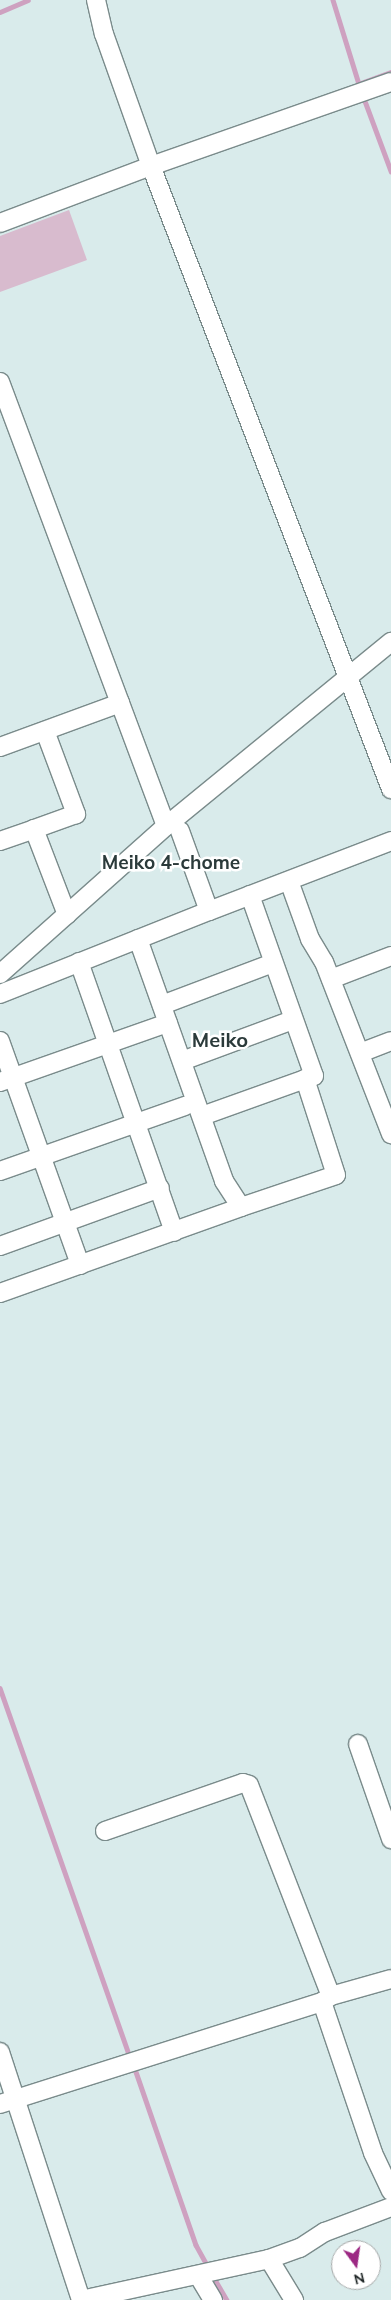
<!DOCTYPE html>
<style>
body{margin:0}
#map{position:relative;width:391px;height:2300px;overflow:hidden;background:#d9ebeb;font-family:Mulish,sans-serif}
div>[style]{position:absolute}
.green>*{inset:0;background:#d8bbce}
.stream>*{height:4.5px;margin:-2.25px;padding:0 2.25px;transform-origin:2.25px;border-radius:2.25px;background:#cea1c0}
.roads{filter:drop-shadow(1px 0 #7a8b8b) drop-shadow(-1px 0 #7a8b8b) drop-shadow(0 1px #7a8b8b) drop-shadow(0 -1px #7a8b8b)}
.minor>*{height:18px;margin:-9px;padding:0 9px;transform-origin:9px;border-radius:9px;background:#fff}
span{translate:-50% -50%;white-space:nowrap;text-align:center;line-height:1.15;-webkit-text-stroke:5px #fff;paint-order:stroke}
.neighbourhood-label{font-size:19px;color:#2b3a3a;font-weight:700}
.quarter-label{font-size:20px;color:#2b3a3a;font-weight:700}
.north{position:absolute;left:331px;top:2240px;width:50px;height:50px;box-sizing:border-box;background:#fff;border:1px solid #a5a8a8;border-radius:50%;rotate:166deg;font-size:14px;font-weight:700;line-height:20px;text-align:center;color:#1f2626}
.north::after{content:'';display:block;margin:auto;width:18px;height:22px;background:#9c2883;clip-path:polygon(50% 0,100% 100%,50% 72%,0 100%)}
</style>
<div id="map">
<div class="green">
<i style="clip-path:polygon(69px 210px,87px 260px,0 292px,0 236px)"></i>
</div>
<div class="stream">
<i style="left:333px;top:0;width:91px;rotate:72.8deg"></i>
<i style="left:0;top:12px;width:30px;rotate:-23deg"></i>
<i style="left:358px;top:84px;width:35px;rotate:-20deg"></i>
<i style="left:365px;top:101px;width:75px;rotate:69.6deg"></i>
<i style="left:0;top:1688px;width:393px;rotate:70.6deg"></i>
<i style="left:134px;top:2066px;width:189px;rotate:70.9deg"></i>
<i style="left:196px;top:2245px;width:25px;rotate:61deg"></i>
<i style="left:213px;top:2276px;width:28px;rotate:60deg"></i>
</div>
<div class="roads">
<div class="minor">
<i style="left:96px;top:0;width:35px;rotate:77deg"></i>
<i style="left:104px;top:34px;width:140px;rotate:70.4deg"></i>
<i style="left:151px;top:166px;width:668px;rotate:68.93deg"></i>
<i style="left:0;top:223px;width:161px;rotate:-20.7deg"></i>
<i style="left:151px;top:166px;width:254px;rotate:-19.3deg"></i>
<i style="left:0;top:382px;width:474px;rotate:69.5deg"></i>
<i style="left:45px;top:731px;width:89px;rotate:69.5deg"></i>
<i style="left:76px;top:814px;width:45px;rotate:160.3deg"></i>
<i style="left:34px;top:829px;width:92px;rotate:69deg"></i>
<i style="left:0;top:747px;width:128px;rotate:-20.1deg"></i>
<i style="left:180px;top:831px;width:85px;rotate:70.1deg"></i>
<i style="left:0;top:841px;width:36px;rotate:-19deg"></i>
<i style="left:289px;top:881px;width:62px;rotate:70.1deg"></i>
<i style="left:310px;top:939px;width:27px;rotate:59deg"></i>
<i style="left:324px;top:962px;width:185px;rotate:68.7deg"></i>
<i style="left:138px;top:939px;width:257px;rotate:70.4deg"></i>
<i style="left:224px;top:1181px;width:31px;rotate:57deg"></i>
<i style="left:241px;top:1207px;width:100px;rotate:-18.6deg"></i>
<i style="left:336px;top:1175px;width:101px;rotate:-107.9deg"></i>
<i style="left:79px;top:962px;width:286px;rotate:70.6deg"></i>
<i style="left:0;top:974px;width:222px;rotate:-41.7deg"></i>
<i style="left:166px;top:826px;width:291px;rotate:-39.3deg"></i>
<i style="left:331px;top:979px;width:64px;rotate:-21deg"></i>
<i style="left:0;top:994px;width:225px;rotate:-21.7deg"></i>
<i style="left:209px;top:911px;width:195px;rotate:-21deg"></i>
<i style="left:162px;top:1005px;width:119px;rotate:-20.7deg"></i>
<i style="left:0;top:1041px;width:238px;rotate:70.3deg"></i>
<i style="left:360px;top:1053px;width:33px;rotate:-21deg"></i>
<i style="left:182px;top:1061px;width:118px;rotate:-20.3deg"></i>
<i style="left:0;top:1082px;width:178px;rotate:-19.4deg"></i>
<i style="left:202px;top:1116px;width:119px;rotate:-19.7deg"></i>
<i style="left:314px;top:1076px;width:192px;rotate:-109.5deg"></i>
<i style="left:0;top:1171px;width:196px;rotate:-19.4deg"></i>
<i style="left:0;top:1246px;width:170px;rotate:-19.9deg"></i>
<i style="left:0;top:1293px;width:256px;rotate:-19.6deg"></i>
<i style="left:358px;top:1744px;width:101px;rotate:70.8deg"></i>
<i style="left:105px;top:1831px;width:146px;rotate:-19.2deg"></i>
<i style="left:243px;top:1783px;width:6px;rotate:18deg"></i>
<i style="left:249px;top:1785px;width:226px;rotate:68.8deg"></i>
<i style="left:322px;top:2002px;width:159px;rotate:71.3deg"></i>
<i style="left:373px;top:2153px;width:42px;rotate:64.7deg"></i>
<i style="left:0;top:2052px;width:261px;rotate:71.9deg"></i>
<i style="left:81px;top:2300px;width:192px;rotate:-12.3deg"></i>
<i style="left:269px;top:2259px;width:33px;rotate:-20deg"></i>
<i style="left:300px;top:2248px;width:30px;rotate:-33deg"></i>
<i style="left:325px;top:2232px;width:71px;rotate:-20.7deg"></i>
<i style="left:0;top:2104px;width:338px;rotate:-17.6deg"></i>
<i style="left:322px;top:2002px;width:11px;rotate:-34deg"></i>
<i style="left:331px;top:1996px;width:62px;rotate:-15.8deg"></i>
<i style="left:269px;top:2259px;width:48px;rotate:58.6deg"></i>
<i style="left:198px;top:2275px;width:29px;rotate:59deg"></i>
</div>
</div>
<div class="neighbourhood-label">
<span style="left:171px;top:863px">Meiko 4-chome</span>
</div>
<div class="quarter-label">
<span style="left:220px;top:1039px">Meiko</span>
</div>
<div class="north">N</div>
</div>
